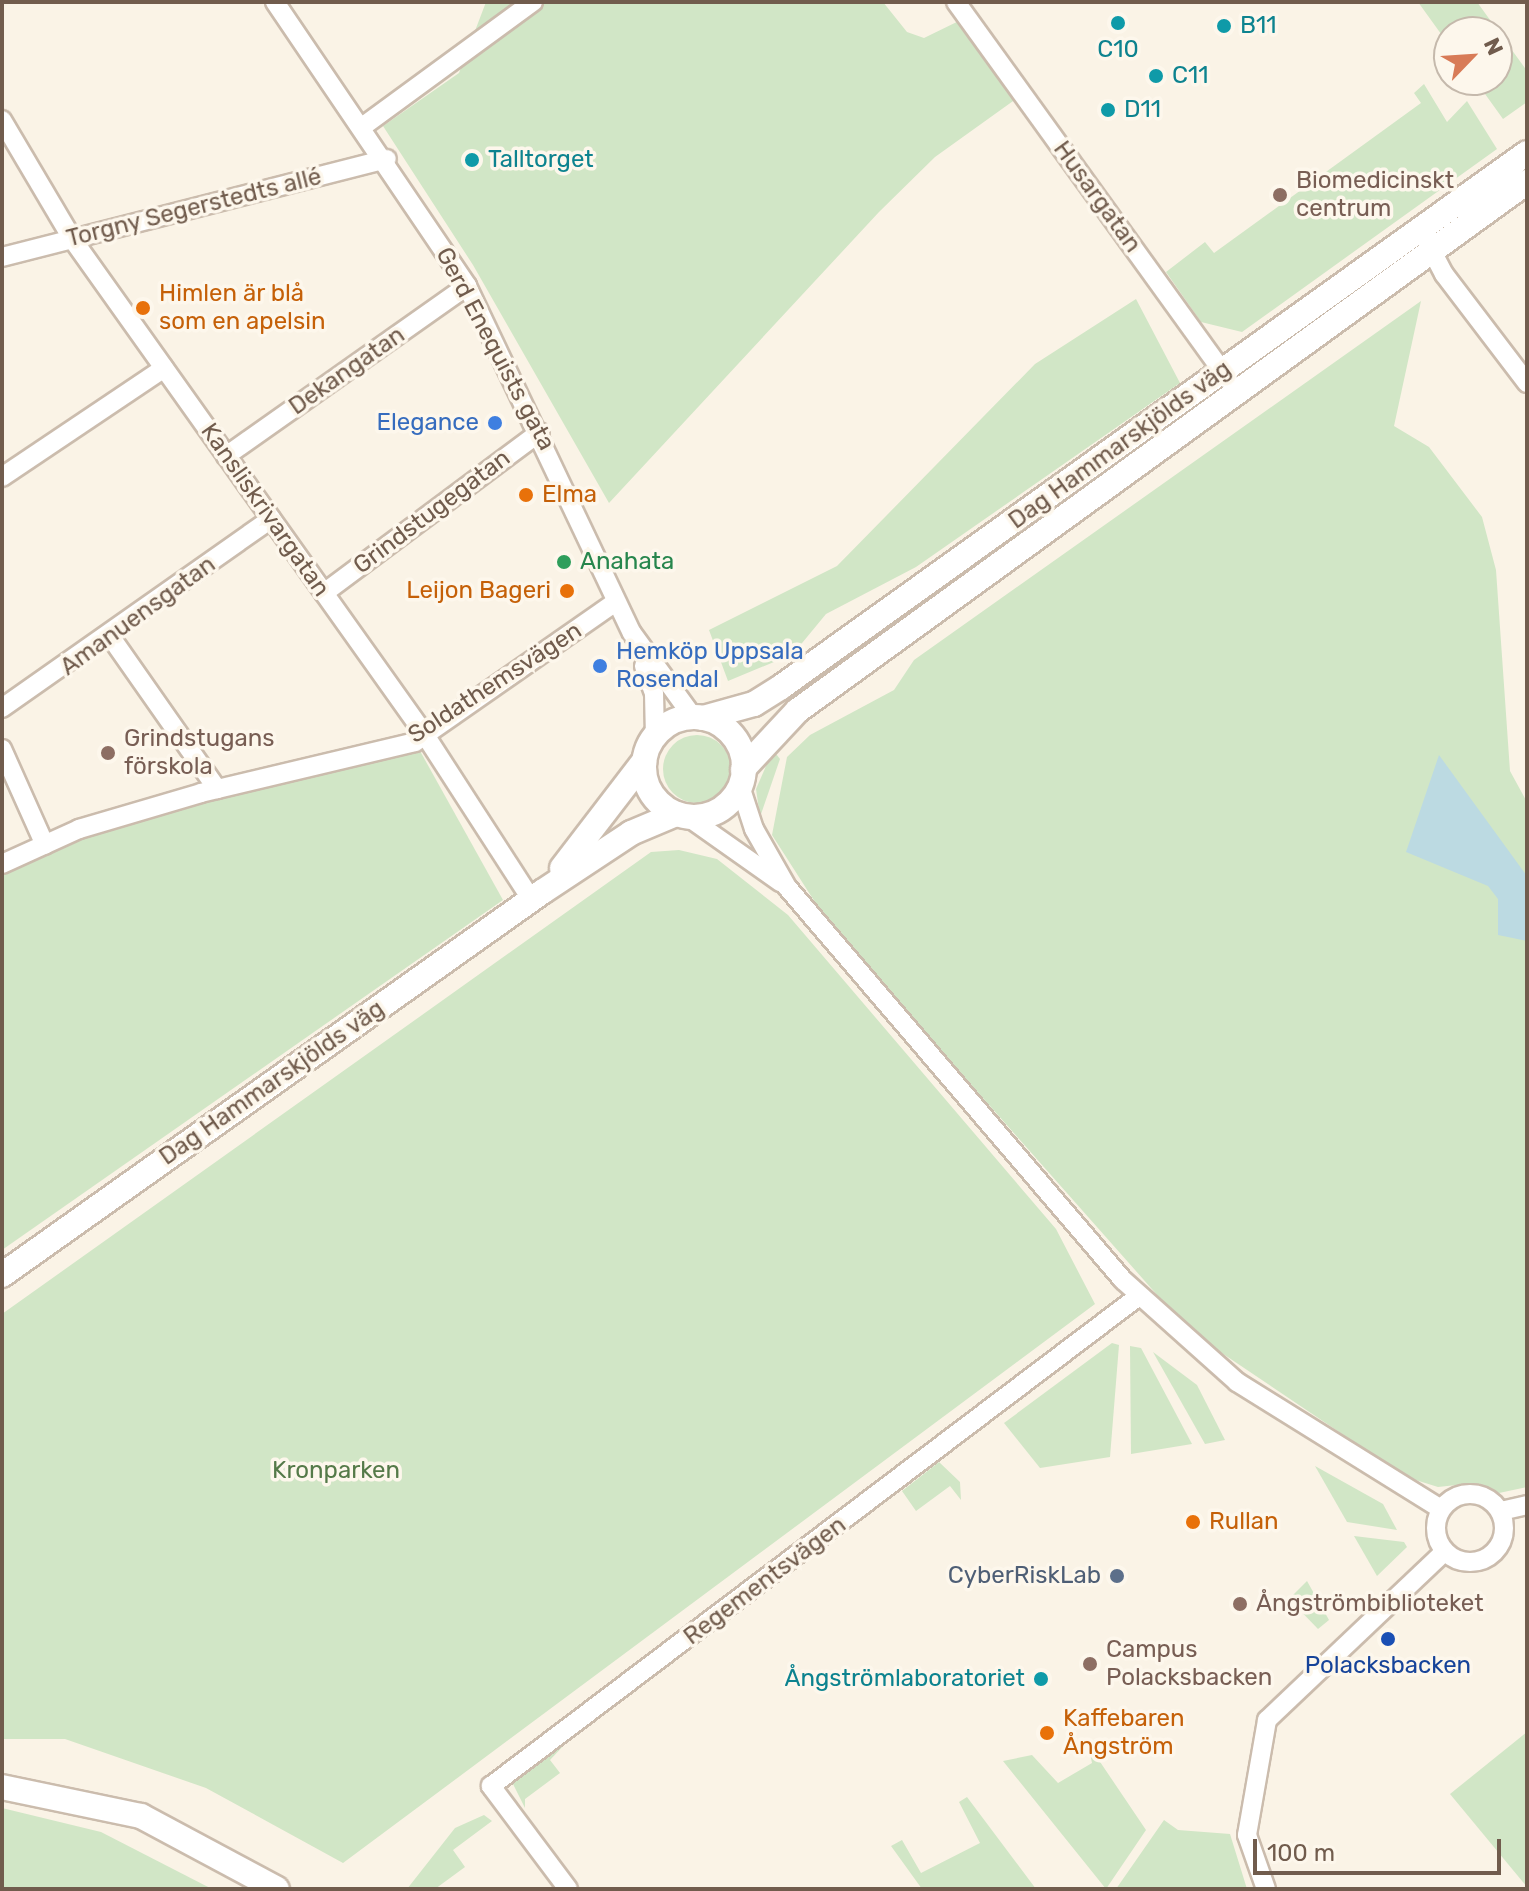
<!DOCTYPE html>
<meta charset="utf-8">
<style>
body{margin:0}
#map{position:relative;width:1529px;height:1891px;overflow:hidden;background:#faf3e6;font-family:Rubik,sans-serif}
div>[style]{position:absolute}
.green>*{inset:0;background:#d1e6c6}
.round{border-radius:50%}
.water>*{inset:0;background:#bcdae2}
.roads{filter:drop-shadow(2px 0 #cbbcad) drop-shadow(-2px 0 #cbbcad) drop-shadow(0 2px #cbbcad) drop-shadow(0 -2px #cbbcad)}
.minor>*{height:18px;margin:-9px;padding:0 9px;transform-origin:9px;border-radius:9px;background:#fff}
.minor>.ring{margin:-9px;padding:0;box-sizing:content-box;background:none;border:18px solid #fff;border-radius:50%}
.secondary>*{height:24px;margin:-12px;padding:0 12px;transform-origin:12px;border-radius:12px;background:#fff}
.secondary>.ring{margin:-12px;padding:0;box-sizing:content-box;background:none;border:24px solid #fff;border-radius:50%}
.dots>*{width:22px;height:22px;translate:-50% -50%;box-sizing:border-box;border:4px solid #fdf7ec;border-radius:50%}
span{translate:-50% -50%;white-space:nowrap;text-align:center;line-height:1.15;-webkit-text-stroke:7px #fdf7ec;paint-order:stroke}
.culture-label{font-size:24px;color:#0d838f}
.left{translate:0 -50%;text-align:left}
.right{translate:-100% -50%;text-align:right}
.education-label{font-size:24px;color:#785e54}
.street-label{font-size:24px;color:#715c4d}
.food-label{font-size:24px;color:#c56008}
.shop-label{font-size:24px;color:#366cbe}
.leisure-label{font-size:24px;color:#27864d}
.park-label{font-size:24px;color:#557a49}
.service-label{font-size:24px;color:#4e5e75}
.transit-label{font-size:24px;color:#164399}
.frame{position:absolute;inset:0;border:4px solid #715c4d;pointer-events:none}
.north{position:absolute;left:1433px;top:16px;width:80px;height:80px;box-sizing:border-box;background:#fdf7ec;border:2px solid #c5b9ac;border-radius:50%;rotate:65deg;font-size:22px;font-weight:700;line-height:32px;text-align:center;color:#715c4d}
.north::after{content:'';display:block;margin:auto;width:28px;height:36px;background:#d87b57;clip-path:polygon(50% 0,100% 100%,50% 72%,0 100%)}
.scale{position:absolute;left:1253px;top:1839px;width:248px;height:36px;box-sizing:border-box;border:4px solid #715c4d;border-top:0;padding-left:10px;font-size:24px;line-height:28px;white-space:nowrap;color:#715c4d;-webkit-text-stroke:6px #fdf7ec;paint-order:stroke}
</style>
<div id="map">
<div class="green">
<i style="clip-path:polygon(486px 2px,883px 2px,907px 32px,924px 38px,967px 17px,1023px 94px,935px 157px,879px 212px,609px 503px,473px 265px,383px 126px,459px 73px)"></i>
<i style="clip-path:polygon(1418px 2px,1477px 2px,1527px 71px,1527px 102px,1503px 119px,1475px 80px,1497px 80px,1497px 32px,1449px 32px,1449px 45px)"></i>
<i style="clip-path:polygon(1424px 84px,1447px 122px,1467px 101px,1497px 149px,1242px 332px,1201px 322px,1166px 272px,1205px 242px,1214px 253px,1421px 103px,1414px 93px)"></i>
<i style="clip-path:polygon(1136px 299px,1180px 383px,916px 567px,826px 614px,793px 654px,728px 681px,709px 630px,837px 566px,1035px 364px)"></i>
<i style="clip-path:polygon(1421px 301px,1394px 426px,1429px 447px,1482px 517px,1496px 570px,1510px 771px,1527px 802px,1527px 1487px,1499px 1493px,1475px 1483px,1438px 1487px,1406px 1477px,1189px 1331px,829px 924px,772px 835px,787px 757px,810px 735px,894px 690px,914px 660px)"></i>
<i class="round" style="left:663px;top:735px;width:68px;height:68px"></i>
<i style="clip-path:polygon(415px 742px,503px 900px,2px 1250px,2px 864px,80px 834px)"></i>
<i style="clip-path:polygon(773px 750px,780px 759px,760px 817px,756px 789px)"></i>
<i style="clip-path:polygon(679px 850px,717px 859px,788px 915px,1056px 1229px,1095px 1304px,343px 1863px,206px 1788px,65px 1739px,2px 1739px,2px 1314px,651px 852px)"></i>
<i style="clip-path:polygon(1112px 1343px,1119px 1345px,1110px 1457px,1040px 1468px,1004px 1423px)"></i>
<i style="clip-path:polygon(1130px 1346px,1141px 1348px,1192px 1444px,1131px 1454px)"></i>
<i style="clip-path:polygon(1153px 1352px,1197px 1385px,1225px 1440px,1205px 1444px)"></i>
<i style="clip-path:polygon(939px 1462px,960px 1482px,961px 1500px,950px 1486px,916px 1511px,902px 1491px)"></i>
<i style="clip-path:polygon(1315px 1466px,1383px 1504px,1397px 1530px,1347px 1522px)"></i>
<i style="clip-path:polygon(1354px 1536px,1404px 1542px,1407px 1547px,1377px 1576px)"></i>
<i style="clip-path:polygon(1307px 1581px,1329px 1620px,1318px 1629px,1289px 1599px)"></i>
<i style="clip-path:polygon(1527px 1732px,1527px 1887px,1450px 1794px)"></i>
<i style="clip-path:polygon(567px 1742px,550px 1760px,560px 1773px,525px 1799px,525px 1808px,512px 1782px)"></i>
<i style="clip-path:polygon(1088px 1744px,1146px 1830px,1106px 1889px,1003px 1761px,1032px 1755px,1058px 1783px,1092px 1763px)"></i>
<i style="clip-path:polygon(967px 1797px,1036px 1889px,922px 1889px,891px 1846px,902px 1840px,921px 1873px,980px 1843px,959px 1802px)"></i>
<i style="clip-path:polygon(2px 1808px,101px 1832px,212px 1889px,2px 1889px)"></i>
<i style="clip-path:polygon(484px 1815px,492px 1821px,453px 1850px,465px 1867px,435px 1889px,407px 1889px,455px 1828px)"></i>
<i style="clip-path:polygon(1164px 1820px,1178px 1830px,1230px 1834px,1247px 1889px,1116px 1889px)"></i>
</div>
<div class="water">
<i style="clip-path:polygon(1439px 755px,1527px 876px,1527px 941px,1498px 935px,1498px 899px,1488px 886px,1406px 852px)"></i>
</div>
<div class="roads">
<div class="minor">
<i style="left:275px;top:2px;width:343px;rotate:55.9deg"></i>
<i style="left:467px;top:286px;width:384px;rotate:64.6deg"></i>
<i style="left:632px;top:633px;width:104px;rotate:54deg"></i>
<i style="left:956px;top:2px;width:466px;rotate:54.2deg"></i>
<i style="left:2px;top:120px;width:139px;rotate:59.4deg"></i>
<i style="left:73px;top:240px;width:607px;rotate:54.58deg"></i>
<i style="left:425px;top:735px;width:195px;rotate:57.1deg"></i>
<i style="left:362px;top:127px;width:212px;rotate:-36.2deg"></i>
<i style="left:1421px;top:230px;width:50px;rotate:62.4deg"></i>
<i style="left:1444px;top:274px;width:137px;rotate:52.7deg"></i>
<i style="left:2px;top:257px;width:397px;rotate:-14.3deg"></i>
<i style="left:226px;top:456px;width:295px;rotate:-35.2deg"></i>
<i style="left:2px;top:477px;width:195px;rotate:-33.9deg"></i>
<i style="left:324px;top:593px;width:269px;rotate:-36.7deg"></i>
<i style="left:110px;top:636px;width:187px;rotate:55deg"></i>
<i style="left:644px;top:666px;width:29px;rotate:70deg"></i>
<i style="left:654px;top:693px;width:43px;rotate:88.7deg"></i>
<i style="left:2px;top:708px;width:329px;rotate:-35.1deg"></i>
<i style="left:2px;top:749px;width:105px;rotate:65.9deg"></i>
<i style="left:740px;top:786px;width:45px;rotate:72deg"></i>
<i style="left:754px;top:829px;width:67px;rotate:60.4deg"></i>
<i style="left:787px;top:887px;width:517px;rotate:49.47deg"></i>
<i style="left:1123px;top:1280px;width:153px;rotate:41.8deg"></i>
<i style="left:1237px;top:1382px;width:240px;rotate:31.9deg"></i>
<i style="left:688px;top:817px;width:113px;rotate:35.2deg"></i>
<i style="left:2px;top:864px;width:85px;rotate:-24.4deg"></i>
<i style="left:79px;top:829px;width:127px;rotate:-16.4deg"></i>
<i style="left:201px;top:793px;width:220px;rotate:-13.4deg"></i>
<i style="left:415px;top:742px;width:245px;rotate:-34.9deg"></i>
<i class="ring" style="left:1436px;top:1494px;width:50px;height:50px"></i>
<i style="left:1501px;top:1511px;width:27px;rotate:-13deg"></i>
<i style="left:568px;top:1889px;width:129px;rotate:-126.8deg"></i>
<i style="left:491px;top:1786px;width:812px;rotate:-37.1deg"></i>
<i style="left:1266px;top:1889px;width:57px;rotate:-109.4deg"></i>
<i style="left:1247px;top:1835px;width:117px;rotate:-80.1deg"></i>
<i style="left:1267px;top:1720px;width:245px;rotate:-43.5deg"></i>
</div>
<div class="secondary">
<i class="ring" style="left:644px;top:717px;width:76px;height:76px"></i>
<i style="left:703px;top:718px;width:53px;rotate:-15.4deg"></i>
<i style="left:754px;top:704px;width:32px;rotate:-32deg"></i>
<i style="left:781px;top:687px;width:917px;rotate:-35.6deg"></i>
<i style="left:743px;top:769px;width:79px;rotate:-47deg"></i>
<i style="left:797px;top:711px;width:902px;rotate:-35.93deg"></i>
<i style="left:562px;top:868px;width:135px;rotate:-52.5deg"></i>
<i style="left:2px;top:1275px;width:662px;rotate:-35.35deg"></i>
<i style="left:542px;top:892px;width:107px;rotate:-33.5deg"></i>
<i style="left:631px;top:833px;width:49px;rotate:-22.9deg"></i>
<i style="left:2px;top:1787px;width:142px;rotate:11.8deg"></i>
<i style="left:141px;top:1816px;width:154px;rotate:28.2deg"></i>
</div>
</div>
<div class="dots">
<i style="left:1118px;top:23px;background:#0f9aa8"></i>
<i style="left:1224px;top:26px;background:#0f9aa8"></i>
<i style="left:1156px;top:76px;background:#0f9aa8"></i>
<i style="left:1108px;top:110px;background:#0f9aa8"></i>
<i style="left:472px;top:160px;background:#0f9aa8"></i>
<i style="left:1280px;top:195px;background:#8d6e63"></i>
<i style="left:143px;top:308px;background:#e8710a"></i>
<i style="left:495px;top:423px;background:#3f7fe0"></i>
<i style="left:526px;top:495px;background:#e8710a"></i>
<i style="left:564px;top:562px;background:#2e9e5b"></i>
<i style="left:567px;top:591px;background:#e8710a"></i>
<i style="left:600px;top:666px;background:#3f7fe0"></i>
<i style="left:108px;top:753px;background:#8d6e63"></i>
<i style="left:1193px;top:1522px;background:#e8710a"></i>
<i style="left:1117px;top:1576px;background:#5c6f8a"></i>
<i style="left:1240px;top:1604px;background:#8d6e63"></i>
<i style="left:1388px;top:1639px;background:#1a4fb4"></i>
<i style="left:1090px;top:1664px;background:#8d6e63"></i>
<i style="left:1041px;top:1679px;background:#0f9aa8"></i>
<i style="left:1047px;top:1733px;background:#e8710a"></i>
</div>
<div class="culture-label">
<span class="left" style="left:1240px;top:26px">B11</span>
<span style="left:1118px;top:50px">C10</span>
<span class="left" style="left:1172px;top:76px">C11</span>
<span class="left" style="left:1124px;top:110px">D11</span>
<span class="left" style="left:488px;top:160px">Talltorget</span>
<span class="right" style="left:1025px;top:1679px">Ångströmlaboratoriet</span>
</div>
<div class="education-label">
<span class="left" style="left:1296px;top:195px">Biomedicinskt<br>centrum</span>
<span class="left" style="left:124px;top:753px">Grindstugans<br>förskola</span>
<span class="left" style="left:1256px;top:1604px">Ångströmbiblioteket</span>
<span class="left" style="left:1106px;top:1664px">Campus<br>Polacksbacken</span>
</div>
<div class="street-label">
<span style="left:1097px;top:197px;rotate:54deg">Husargatan</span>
<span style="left:194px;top:208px;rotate:-14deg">Torgny Segerstedts allé</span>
<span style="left:495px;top:349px;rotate:62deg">Gerd Enequists gata</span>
<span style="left:347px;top:371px;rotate:-35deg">Dekangatan</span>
<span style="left:1120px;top:445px;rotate:-36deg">Dag Hammarskjölds väg</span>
<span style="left:265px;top:510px;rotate:55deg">Kansliskrivargatan</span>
<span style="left:432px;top:512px;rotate:-37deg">Grindstugegatan</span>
<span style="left:138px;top:616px;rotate:-36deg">Amanuensgatan</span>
<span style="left:495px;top:683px;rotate:-33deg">Soldathemsvägen</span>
<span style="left:272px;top:1083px;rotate:-35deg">Dag Hammarskjölds väg</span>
<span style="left:765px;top:1581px;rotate:-37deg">Regementsvägen</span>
</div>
<div class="food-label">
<span class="left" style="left:159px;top:308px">Himlen är blå<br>som en apelsin</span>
<span class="left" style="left:542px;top:495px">Elma</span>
<span class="right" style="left:551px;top:591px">Leijon Bageri</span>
<span class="left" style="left:1209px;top:1522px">Rullan</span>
<span class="left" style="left:1063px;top:1733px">Kaffebaren<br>Ångström</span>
</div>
<div class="shop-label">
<span class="right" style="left:479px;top:423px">Elegance</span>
<span class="left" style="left:616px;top:666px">Hemköp Uppsala<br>Rosendal</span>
</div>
<div class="leisure-label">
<span class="left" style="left:580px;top:562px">Anahata</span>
</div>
<div class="park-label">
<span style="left:336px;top:1471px">Kronparken</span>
</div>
<div class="service-label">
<span class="right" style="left:1101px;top:1576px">CyberRiskLab</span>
</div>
<div class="transit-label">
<span style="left:1388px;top:1666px">Polacksbacken</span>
</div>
<div class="frame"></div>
<div class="north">N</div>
<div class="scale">100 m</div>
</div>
